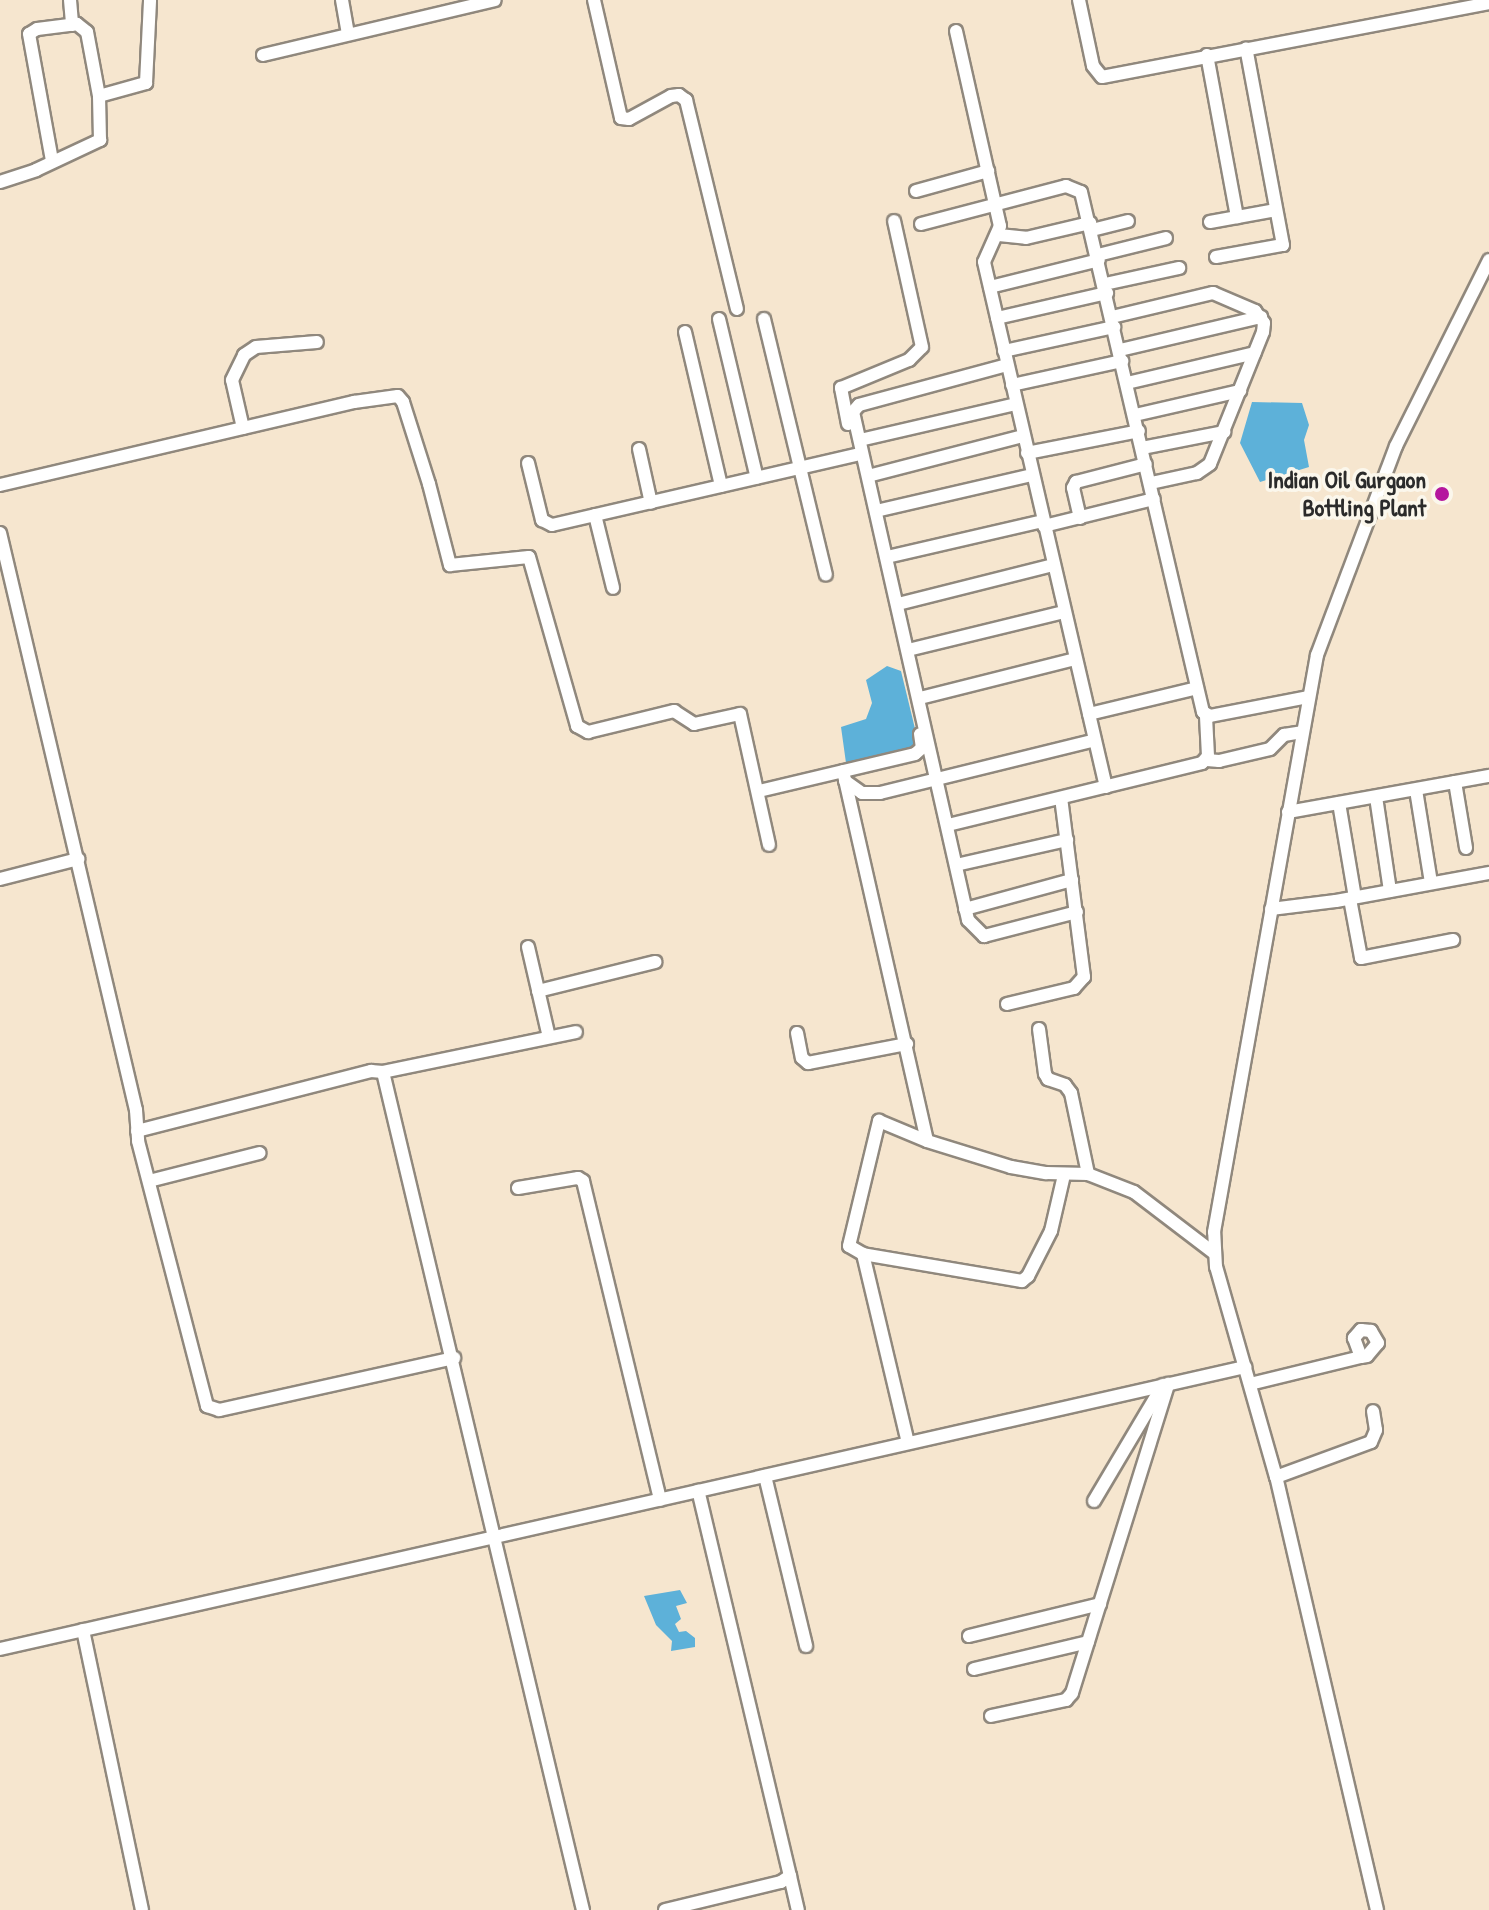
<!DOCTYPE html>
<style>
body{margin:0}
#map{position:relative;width:1489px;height:1910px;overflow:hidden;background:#f6e6cf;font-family:"Patrick Hand",sans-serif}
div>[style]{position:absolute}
.water>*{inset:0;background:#5db1d9}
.roads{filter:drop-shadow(2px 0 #90887d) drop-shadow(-2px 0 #90887d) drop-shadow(0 2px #90887d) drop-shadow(0 -2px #90887d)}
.minor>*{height:12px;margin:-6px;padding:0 6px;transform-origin:6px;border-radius:6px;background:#fff}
.dots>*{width:22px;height:22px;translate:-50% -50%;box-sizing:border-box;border:4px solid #fbf7ec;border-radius:50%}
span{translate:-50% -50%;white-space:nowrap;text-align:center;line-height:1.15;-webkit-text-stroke:7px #fbf7ec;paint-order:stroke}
.poi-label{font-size:24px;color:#2b2b2b;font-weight:700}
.right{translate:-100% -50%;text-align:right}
</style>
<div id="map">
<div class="water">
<i style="clip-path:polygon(1252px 402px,1302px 403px,1309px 425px,1304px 440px,1309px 467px,1260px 482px,1240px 443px)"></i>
<i style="clip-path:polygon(887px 666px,901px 671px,918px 741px,909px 755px,856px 767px,846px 763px,841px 727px,866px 719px,872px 703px,866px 680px)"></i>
<i style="clip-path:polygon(680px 1590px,687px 1603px,676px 1606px,681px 1619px,675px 1624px,679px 1632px,686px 1631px,695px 1638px,695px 1647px,671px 1651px,672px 1641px,656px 1625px,644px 1596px)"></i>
</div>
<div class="roads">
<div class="minor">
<i style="left:70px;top:0;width:25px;rotate:85deg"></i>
<i style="left:342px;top:0;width:34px;rotate:80deg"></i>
<i style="left:594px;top:0;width:121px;rotate:77.1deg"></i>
<i style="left:621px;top:118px;width:8px;rotate:7deg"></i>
<i style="left:629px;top:119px;width:48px;rotate:-28.7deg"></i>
<i style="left:671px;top:96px;width:8px;rotate:-7deg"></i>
<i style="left:679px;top:95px;width:9px;rotate:36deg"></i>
<i style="left:686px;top:100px;width:215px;rotate:76.3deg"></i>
<i style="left:1079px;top:0;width:67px;rotate:78deg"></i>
<i style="left:1093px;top:66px;width:14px;rotate:51deg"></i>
<i style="left:1102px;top:77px;width:394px;rotate:-10.8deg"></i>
<i style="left:956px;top:31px;width:200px;rotate:77.3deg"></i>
<i style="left:1000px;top:226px;width:39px;rotate:114deg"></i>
<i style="left:984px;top:262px;width:539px;rotate:76.92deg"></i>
<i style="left:263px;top:55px;width:238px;rotate:-13.3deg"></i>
<i style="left:1207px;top:55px;width:165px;rotate:79.5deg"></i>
<i style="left:99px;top:96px;width:49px;rotate:-15.5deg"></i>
<i style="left:146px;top:83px;width:83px;rotate:-87.2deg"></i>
<i style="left:0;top:182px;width:38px;rotate:-18deg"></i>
<i style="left:36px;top:170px;width:71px;rotate:-25.1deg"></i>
<i style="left:100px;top:140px;width:44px;rotate:-91.3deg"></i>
<i style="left:99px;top:96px;width:65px;rotate:-100.6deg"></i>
<i style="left:87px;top:32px;width:13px;rotate:-141deg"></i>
<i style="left:77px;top:24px;width:40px;rotate:172.9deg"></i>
<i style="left:37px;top:29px;width:9px;rotate:148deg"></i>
<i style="left:29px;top:34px;width:129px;rotate:79.7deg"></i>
<i style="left:916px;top:191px;width:75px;rotate:-15.5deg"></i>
<i style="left:1210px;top:222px;width:67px;rotate:-10.3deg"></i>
<i style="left:921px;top:224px;width:150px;rotate:-14.7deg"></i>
<i style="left:1066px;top:186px;width:16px;rotate:22deg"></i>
<i style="left:1081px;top:192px;width:534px;rotate:76.8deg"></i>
<i style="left:1203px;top:712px;width:8px;rotate:30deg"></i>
<i style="left:1210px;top:716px;width:100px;rotate:-11deg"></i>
<i style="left:1092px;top:230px;width:37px;rotate:-14deg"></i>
<i style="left:999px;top:235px;width:27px;rotate:6deg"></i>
<i style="left:1026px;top:238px;width:66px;rotate:-13.2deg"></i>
<i style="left:1098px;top:255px;width:70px;rotate:-14deg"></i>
<i style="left:1216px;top:257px;width:68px;rotate:-10.2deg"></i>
<i style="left:1283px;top:245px;width:200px;rotate:-100.6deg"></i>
<i style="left:1105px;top:284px;width:76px;rotate:-12.2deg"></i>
<i style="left:990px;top:287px;width:112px;rotate:-13.9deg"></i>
<i style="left:1112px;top:317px;width:104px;rotate:-13.4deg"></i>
<i style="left:1213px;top:293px;width:46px;rotate:23.2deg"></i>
<i style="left:1255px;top:311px;width:15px;rotate:53deg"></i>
<i style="left:1264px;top:323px;width:9px;rotate:96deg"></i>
<i style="left:1263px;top:332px;width:142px;rotate:111.9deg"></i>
<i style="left:1210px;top:464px;width:16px;rotate:145deg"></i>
<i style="left:1197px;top:473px;width:47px;rotate:167.7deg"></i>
<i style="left:997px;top:318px;width:113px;rotate:-12.8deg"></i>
<i style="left:719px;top:319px;width:163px;rotate:76.6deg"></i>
<i style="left:764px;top:319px;width:263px;rotate:76.4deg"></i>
<i style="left:685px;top:332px;width:158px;rotate:76.8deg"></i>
<i style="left:1120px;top:350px;width:145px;rotate:-13.2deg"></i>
<i style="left:1004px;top:351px;width:113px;rotate:-12.3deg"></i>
<i style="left:1007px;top:365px;width:153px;rotate:164.9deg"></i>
<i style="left:859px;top:405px;width:9px;rotate:131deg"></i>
<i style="left:853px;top:412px;width:521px;rotate:77.24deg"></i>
<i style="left:968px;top:920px;width:23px;rotate:45deg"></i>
<i style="left:984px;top:936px;width:96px;rotate:-14.5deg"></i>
<i style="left:1127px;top:383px;width:131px;rotate:-13.2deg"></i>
<i style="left:1012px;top:385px;width:113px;rotate:-12.3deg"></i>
<i style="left:1135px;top:415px;width:108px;rotate:-12.9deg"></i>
<i style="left:848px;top:424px;width:37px;rotate:-101deg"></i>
<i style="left:841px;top:388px;width:74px;rotate:-22.4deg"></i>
<i style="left:909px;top:360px;width:18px;rotate:-45deg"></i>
<i style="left:922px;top:347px;width:129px;rotate:-102.5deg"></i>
<i style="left:243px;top:428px;width:49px;rotate:-102.9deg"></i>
<i style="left:232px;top:380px;width:28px;rotate:-64deg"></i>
<i style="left:244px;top:355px;width:14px;rotate:-34deg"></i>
<i style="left:256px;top:347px;width:61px;rotate:-4.7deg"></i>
<i style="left:860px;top:440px;width:160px;rotate:-13deg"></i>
<i style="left:1142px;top:448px;width:84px;rotate:-11deg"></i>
<i style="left:639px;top:449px;width:55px;rotate:77.5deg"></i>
<i style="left:1027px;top:453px;width:114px;rotate:-11.1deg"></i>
<i style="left:528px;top:463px;width:59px;rotate:76.2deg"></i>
<i style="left:542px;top:520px;width:11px;rotate:27deg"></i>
<i style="left:552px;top:525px;width:312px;rotate:-13deg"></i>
<i style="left:868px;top:476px;width:160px;rotate:-14.5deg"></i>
<i style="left:0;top:485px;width:364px;rotate:-13.2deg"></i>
<i style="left:354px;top:402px;width:44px;rotate:-7.8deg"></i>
<i style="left:398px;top:396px;width:8px;rotate:50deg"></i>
<i style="left:403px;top:402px;width:86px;rotate:72.4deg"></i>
<i style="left:429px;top:484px;width:84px;rotate:75.5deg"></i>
<i style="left:450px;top:565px;width:79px;rotate:-5.8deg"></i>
<i style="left:529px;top:557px;width:176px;rotate:74.1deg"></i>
<i style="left:577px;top:726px;width:13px;rotate:29deg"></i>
<i style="left:588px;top:732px;width:89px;rotate:-13.7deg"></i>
<i style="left:674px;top:711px;width:24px;rotate:33deg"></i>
<i style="left:694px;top:724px;width:47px;rotate:-12.3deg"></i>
<i style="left:740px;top:714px;width:134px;rotate:77.5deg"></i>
<i style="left:876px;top:511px;width:160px;rotate:-13deg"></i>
<i style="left:595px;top:515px;width:75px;rotate:76.1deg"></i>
<i style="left:1080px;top:518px;width:31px;rotate:-103deg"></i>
<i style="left:1073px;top:488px;width:7px;rotate:-63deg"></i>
<i style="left:1076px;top:482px;width:72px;rotate:-14.4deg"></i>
<i style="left:1044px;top:526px;width:113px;rotate:-13.8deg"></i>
<i style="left:0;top:533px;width:593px;rotate:76.74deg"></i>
<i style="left:136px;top:1110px;width:31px;rotate:86deg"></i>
<i style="left:138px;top:1141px;width:274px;rotate:75.4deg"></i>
<i style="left:207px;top:1406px;width:13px;rotate:18deg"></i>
<i style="left:219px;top:1410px;width:241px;rotate:-12.5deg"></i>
<i style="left:887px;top:557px;width:160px;rotate:-13deg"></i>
<i style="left:898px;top:604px;width:160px;rotate:-14.1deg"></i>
<i style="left:908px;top:650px;width:161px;rotate:-13.7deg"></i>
<i style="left:920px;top:698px;width:160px;rotate:-14.1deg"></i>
<i style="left:1089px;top:714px;width:111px;rotate:-13.5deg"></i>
<i style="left:1207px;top:760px;width:12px;rotate:5deg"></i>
<i style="left:1219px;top:761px;width:52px;rotate:-13.2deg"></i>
<i style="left:1270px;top:749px;width:20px;rotate:-45deg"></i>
<i style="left:1284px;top:735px;width:18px;rotate:-9deg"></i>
<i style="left:843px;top:771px;width:379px;rotate:77.2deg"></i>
<i style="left:845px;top:781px;width:21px;rotate:35deg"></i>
<i style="left:862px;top:793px;width:18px"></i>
<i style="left:880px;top:793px;width:221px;rotate:-13.8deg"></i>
<i style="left:1455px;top:782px;width:67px;rotate:80.5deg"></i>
<i style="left:1416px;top:790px;width:94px;rotate:80.8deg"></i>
<i style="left:759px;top:791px;width:160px;rotate:-13.3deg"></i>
<i style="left:915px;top:754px;width:9px;rotate:-41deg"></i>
<i style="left:922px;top:748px;width:14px;rotate:-98deg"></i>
<i style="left:1376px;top:797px;width:95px;rotate:81.5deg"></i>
<i style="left:1339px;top:803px;width:96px;rotate:80.4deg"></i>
<i style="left:1288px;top:812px;width:204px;rotate:-10.2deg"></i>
<i style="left:948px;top:825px;width:261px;rotate:-13.7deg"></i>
<i style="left:1202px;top:763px;width:9px;rotate:-49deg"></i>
<i style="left:1208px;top:756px;width:40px;rotate:-92.9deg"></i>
<i style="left:956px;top:865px;width:114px;rotate:-12.7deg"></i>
<i style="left:0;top:879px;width:81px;rotate:-14.4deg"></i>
<i style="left:1350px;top:899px;width:60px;rotate:79.4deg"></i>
<i style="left:1361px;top:958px;width:94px;rotate:-11.1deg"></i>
<i style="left:965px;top:909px;width:111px;rotate:-15.2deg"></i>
<i style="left:1271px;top:909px;width:65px;rotate:-7deg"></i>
<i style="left:1336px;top:901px;width:156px;rotate:-10.4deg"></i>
<i style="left:528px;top:947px;width:92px;rotate:76.9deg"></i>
<i style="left:538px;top:991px;width:121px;rotate:-13.9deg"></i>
<i style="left:1007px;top:1004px;width:69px;rotate:-13.4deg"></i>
<i style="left:1074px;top:988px;width:15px;rotate:-48deg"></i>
<i style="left:1084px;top:977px;width:180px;rotate:-97.3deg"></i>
<i style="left:1039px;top:1029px;width:45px;rotate:82.4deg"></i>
<i style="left:1045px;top:1074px;width:6px;rotate:59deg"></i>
<i style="left:1048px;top:1079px;width:18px;rotate:19deg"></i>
<i style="left:1065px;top:1085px;width:10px;rotate:53deg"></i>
<i style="left:1071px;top:1093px;width:83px;rotate:78.1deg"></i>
<i style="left:1088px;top:1174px;width:49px;rotate:21.4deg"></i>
<i style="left:1134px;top:1192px;width:101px;rotate:37.3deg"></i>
<i style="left:797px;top:1033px;width:25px;rotate:79deg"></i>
<i style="left:802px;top:1058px;width:8px;rotate:40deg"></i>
<i style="left:808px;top:1063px;width:101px;rotate:-10.9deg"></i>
<i style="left:383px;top:1072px;width:197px;rotate:-11.7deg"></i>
<i style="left:137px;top:1131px;width:242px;rotate:-14.4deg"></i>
<i style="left:371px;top:1071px;width:12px;rotate:5deg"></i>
<i style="left:383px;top:1072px;width:862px;rotate:76.58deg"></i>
<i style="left:1064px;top:1175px;width:57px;rotate:103.1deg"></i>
<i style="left:1051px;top:1231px;width:51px;rotate:117.1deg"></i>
<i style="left:1028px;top:1276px;width:8px;rotate:140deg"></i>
<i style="left:1022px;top:1281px;width:161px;rotate:-170.4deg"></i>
<i style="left:863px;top:1254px;width:16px;rotate:-150deg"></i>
<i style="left:849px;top:1246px;width:129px;rotate:-76.5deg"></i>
<i style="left:879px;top:1121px;width:52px;rotate:22.6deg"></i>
<i style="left:927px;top:1141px;width:88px;rotate:17.2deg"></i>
<i style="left:1011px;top:1167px;width:36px;rotate:10deg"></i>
<i style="left:1046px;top:1173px;width:42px;rotate:1.4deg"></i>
<i style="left:149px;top:1181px;width:114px;rotate:-14.2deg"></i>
<i style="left:518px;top:1188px;width:61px;rotate:-9.5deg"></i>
<i style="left:578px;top:1178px;width:6px;rotate:31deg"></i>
<i style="left:583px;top:1181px;width:328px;rotate:76.4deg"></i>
<i style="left:863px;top:1254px;width:194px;rotate:76.6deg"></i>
<i style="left:1250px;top:1384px;width:114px;rotate:-13.7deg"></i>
<i style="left:1361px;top:1357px;width:6px;rotate:-9deg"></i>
<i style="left:1367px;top:1356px;width:17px;rotate:-50deg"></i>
<i style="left:1378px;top:1343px;width:14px;rotate:-120deg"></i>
<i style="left:1371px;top:1331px;width:10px;rotate:-174deg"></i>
<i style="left:1361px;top:1330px;width:11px;rotate:131deg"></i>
<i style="left:1354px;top:1338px;width:20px;rotate:70deg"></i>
<i style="left:765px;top:1476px;width:175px;rotate:76.4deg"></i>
<i style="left:1276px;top:1477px;width:101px;rotate:-20.2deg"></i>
<i style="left:1371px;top:1442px;width:13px;rotate:-67deg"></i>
<i style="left:1376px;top:1430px;width:19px;rotate:-99deg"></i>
<i style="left:1094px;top:1501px;width:135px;rotate:-59.3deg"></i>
<i style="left:83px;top:1630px;width:286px;rotate:78.1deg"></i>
<i style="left:969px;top:1636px;width:135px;rotate:-13.7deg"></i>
<i style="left:0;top:1649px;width:1277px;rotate:-12.76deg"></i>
<i style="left:974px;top:1669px;width:117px;rotate:-13.3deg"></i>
<i style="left:991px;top:1716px;width:77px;rotate:-12deg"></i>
<i style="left:1066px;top:1700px;width:9px;rotate:-49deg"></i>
<i style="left:1072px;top:1693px;width:324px;rotate:-72.7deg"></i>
<i style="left:790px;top:1876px;width:35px;rotate:77deg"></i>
<i style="left:665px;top:1910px;width:119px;rotate:-13.6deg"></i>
<i style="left:781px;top:1882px;width:11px;rotate:-34deg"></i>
<i style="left:790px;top:1876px;width:396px;rotate:-103.4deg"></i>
<i style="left:1377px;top:1910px;width:445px;rotate:-103.1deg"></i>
<i style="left:1276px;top:1477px;width:218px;rotate:-105.9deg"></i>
<i style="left:1216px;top:1267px;width:35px;rotate:-93deg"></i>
<i style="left:1214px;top:1232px;width:586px;rotate:-79.88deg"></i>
<i style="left:1317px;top:655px;width:223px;rotate:-69.3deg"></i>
<i style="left:1396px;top:446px;width:208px;rotate:-63.4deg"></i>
</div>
</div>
<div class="dots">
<i style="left:1442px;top:494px;background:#b5179e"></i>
</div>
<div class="poi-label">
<span class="right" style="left:1426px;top:494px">Indian Oil Gurgaon<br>Bottling Plant</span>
</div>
</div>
